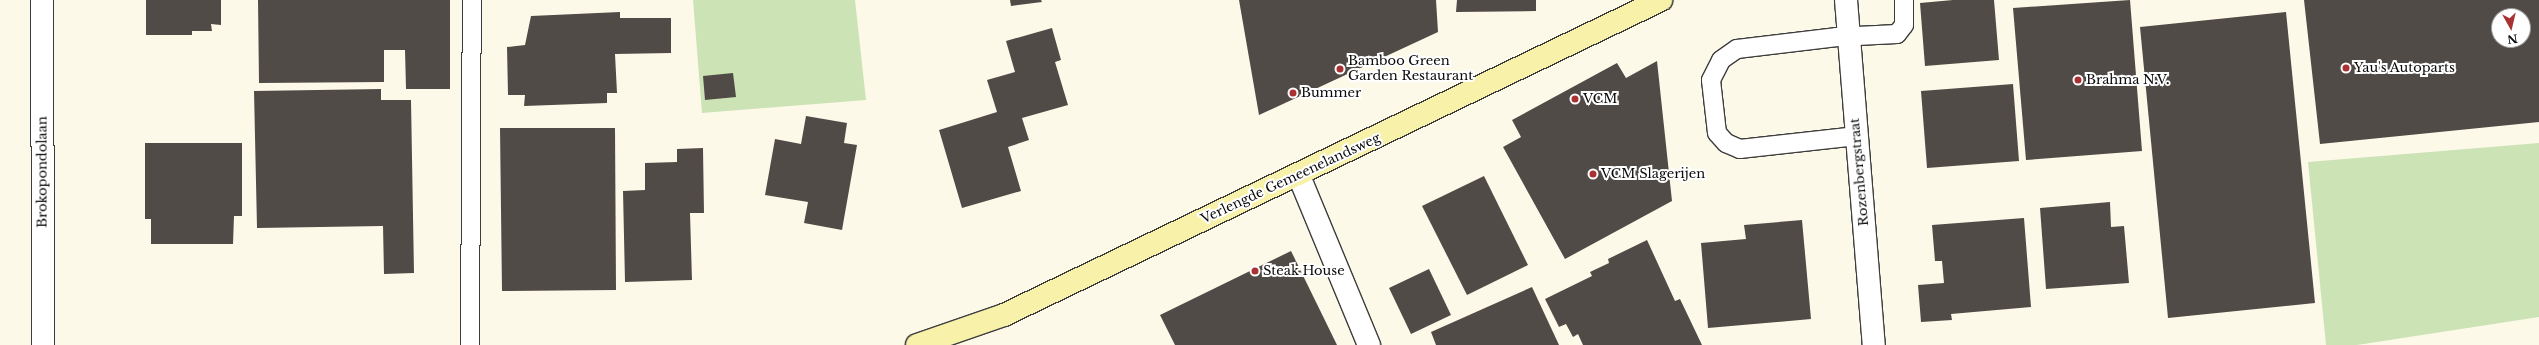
<!DOCTYPE html>
<style>
body{margin:0}
#map{position:relative;width:2539px;height:345px;overflow:hidden;background:#fdf9e8;font-family:"Libre Baskerville",serif}
div>[style]{position:absolute}
.green>*{inset:0;background:#cce3b6}
.building>*{inset:0;background:#514b47}
.roads{filter:drop-shadow(1px 0 #3d3d3d) drop-shadow(-1px 0 #3d3d3d) drop-shadow(0 1px #3d3d3d) drop-shadow(0 -1px #3d3d3d)}
.lane>*{height:18px;margin:-9px;padding:0 9px;transform-origin:9px;border-radius:9px;background:#fff}
.street>*{height:22px;margin:-11px;padding:0 11px;transform-origin:11px;border-radius:11px;background:#fff}
.secondary>*{height:22px;margin:-11px;padding:0 11px;transform-origin:11px;border-radius:11px;background:#f7f1a9}
.dots>*{width:11px;height:11px;translate:-50% -50%;box-sizing:border-box;border:2px solid #fff;border-radius:50%}
span{translate:-50% -50%;white-space:nowrap;text-align:center;line-height:1.15;-webkit-text-stroke:4px #fff;paint-order:stroke}
.poi-label{font-size:13px;color:#0a0a0a}
.left{translate:0 -50%;text-align:left}
.street-label{font-size:13px;color:#0a0a0a}
.north{position:absolute;left:2491px;top:8px;width:40px;height:40px;box-sizing:border-box;background:#fff;border:1px solid #9d9d9d;border-radius:50%;rotate:172deg;font-size:11px;font-weight:700;line-height:16px;text-align:center;color:#0a0a0a}
.north::after{content:'';display:block;margin:auto;width:14px;height:18px;background:#aa3132;clip-path:polygon(50% 0,100% 100%,50% 72%,0 100%)}
</style>
<div id="map">
<div class="green">
<i style="clip-path:polygon(693px 0,855px 0,866px 100px,702px 113px)"></i>
<i style="clip-path:polygon(2539px 143px,2539px 317px,2357px 345px,2326px 345px,2308px 162px)"></i>
</div>
<div class="building">
<i style="clip-path:polygon(146px 0,221px 0,221px 25px,211px 24px,212px 31px,192px 31px,192px 35px,146px 35px)"></i>
<i style="clip-path:polygon(258px 0,450px 0,450px 89px,406px 89px,405px 50px,384px 50px,384px 82px,259px 83px)"></i>
<i style="clip-path:polygon(1010px 0,1041px 0,1042px 2px,1011px 6px)"></i>
<i style="clip-path:polygon(1239px 0,1436px 0,1438px 32px,1259px 115px)"></i>
<i style="clip-path:polygon(1457px 0,1536px 0,1536px 11px,1456px 12px)"></i>
<i style="clip-path:polygon(1953px 0,1994px 0,1999px 60px,1925px 66px,1920px 3px)"></i>
<i style="clip-path:polygon(2130px 0,2142px 151px,2026px 160px,2013px 8px)"></i>
<i style="clip-path:polygon(evenodd,2304px 0,2539px 0,2539px 122px,2320px 144px,2304px 0,2499px 16px,2523px 16px,2523px 40px,2499px 40px,2499px 16px)"></i>
<i style="clip-path:polygon(620px 12px,620px 18px,671px 18px,671px 53px,615px 54px,617px 93px,607px 93px,607px 103px,524px 106px,525px 95px,508px 95px,507px 47px,525px 45px,531px 16px)"></i>
<i style="clip-path:polygon(2286px 12px,2315px 303px,2168px 318px,2140px 27px)"></i>
<i style="clip-path:polygon(1052px 28px,1061px 60px,1055px 62px,1068px 105px,1022px 118px,1029px 140px,1008px 147px,1021px 191px,962px 208px,939px 130px,997px 112px,987px 80px,1015px 72px,1006px 41px)"></i>
<i style="clip-path:polygon(1657px 61px,1672px 201px,1565px 259px,1503px 147px,1521px 137px,1512px 120px,1617px 63px,1626px 78px)"></i>
<i style="clip-path:polygon(733px 73px,736px 97px,705px 100px,703px 76px)"></i>
<i style="clip-path:polygon(2013px 84px,2019px 161px,1927px 168px,1921px 91px)"></i>
<i style="clip-path:polygon(381px 89px,381px 100px,411px 100px,414px 273px,384px 274px,383px 226px,257px 228px,254px 91px)"></i>
<i style="clip-path:polygon(806px 116px,847px 123px,844px 143px,857px 145px,842px 230px,804px 223px,808px 202px,765px 195px,775px 139px,801px 144px)"></i>
<i style="clip-path:polygon(500px 128px,615px 128px,616px 290px,502px 291px)"></i>
<i style="clip-path:polygon(145px 143px,242px 143px,242px 216px,234px 216px,233px 244px,151px 244px,151px 219px,145px 219px)"></i>
<i style="clip-path:polygon(703px 148px,704px 213px,690px 213px,692px 280px,625px 282px,623px 191px,645px 190px,645px 163px,677px 162px,677px 149px)"></i>
<i style="clip-path:polygon(1484px 176px,1528px 265px,1467px 295px,1422px 206px)"></i>
<i style="clip-path:polygon(2110px 202px,2111px 227px,2124px 226px,2129px 283px,2046px 289px,2040px 208px)"></i>
<i style="clip-path:polygon(2024px 218px,2031px 307px,1951px 314px,1952px 320px,1921px 322px,1918px 285px,1944px 283px,1942px 261px,1935px 261px,1932px 225px)"></i>
<i style="clip-path:polygon(1802px 220px,1811px 319px,1708px 328px,1701px 243px,1746px 239px,1744px 225px)"></i>
<i style="clip-path:polygon(1647px 240px,1675px 301px,1680px 299px,1702px 345px,1583px 345px,1578px 334px,1573px 337px,1566px 324px,1559px 327px,1545px 299px,1592px 276px,1590px 272px,1609px 263px,1608px 259px)"></i>
<i style="clip-path:polygon(1291px 251px,1337px 345px,1175px 345px,1160px 315px)"></i>
<i style="clip-path:polygon(1429px 269px,1451px 315px,1411px 334px,1389px 288px)"></i>
<i style="clip-path:polygon(1532px 287px,1559px 345px,1436px 345px,1431px 332px)"></i>
</div>
<div class="roads">
<div class="lane">
<i style="left:1857px;top:136px;width:118px;rotate:173.7deg"></i>
<i style="left:1740px;top:149px;width:15px;rotate:-157deg"></i>
<i style="left:1726px;top:143px;width:13px;rotate:-132deg"></i>
<i style="left:1717px;top:133px;width:53px;rotate:-96.5deg"></i>
<i style="left:1711px;top:80px;width:22px;rotate:-63deg"></i>
<i style="left:1721px;top:60px;width:19px;rotate:-35deg"></i>
<i style="left:1737px;top:49px;width:101px;rotate:-6.8deg"></i>
<i style="left:1837px;top:37px;width:60px;rotate:-2.9deg"></i>
<i style="left:1897px;top:34px;width:11px;rotate:-52deg"></i>
<i style="left:1904px;top:25px;width:25px;rotate:-90deg"></i>
<i style="left:470px;top:345px;width:345px;rotate:-89.7deg"></i>
</div>
<div class="street">
<i style="left:42px;top:0;width:345px;rotate:89.8deg"></i>
<i style="left:1846px;top:0;width:346px;rotate:85.4deg"></i>
<i style="left:1299px;top:176px;width:183px;rotate:67.5deg"></i>
</div>
<div class="secondary">
<i style="left:917px;top:345px;width:92px;rotate:-19deg"></i>
<i style="left:1004px;top:315px;width:729px;rotate:-25.62deg"></i>
</div>
</div>
<div class="dots">
<i style="left:2346px;top:68px;background:#aa3132"></i>
<i style="left:1340px;top:69px;background:#aa3132"></i>
<i style="left:2078px;top:80px;background:#aa3132"></i>
<i style="left:1293px;top:93px;background:#aa3132"></i>
<i style="left:1575px;top:99px;background:#aa3132"></i>
<i style="left:1593px;top:174px;background:#aa3132"></i>
<i style="left:1255px;top:271px;background:#aa3132"></i>
</div>
<div class="poi-label">
<span class="left" style="left:1348px;top:69px">Bamboo Green<br>Garden Restaurant</span>
<span class="left" style="left:2354px;top:68px">Yau's Autoparts</span>
<span class="left" style="left:2086px;top:80px">Brahma N.V.</span>
<span class="left" style="left:1301px;top:93px">Bummer</span>
<span class="left" style="left:1583px;top:99px">VCM</span>
<span class="left" style="left:1601px;top:174px">VCM Slagerijen</span>
<span class="left" style="left:1263px;top:271px">Steak House</span>
</div>
<div class="street-label">
<span style="left:43px;top:172px;rotate:-90deg">Brokopondolaan</span>
<span style="left:1860px;top:172px;rotate:-95deg">Rozenbergstraat</span>
<span style="left:1291px;top:179px;rotate:-25deg">Verlengde Gemeenelandsweg</span>
</div>
<div class="north">N</div>
</div>
